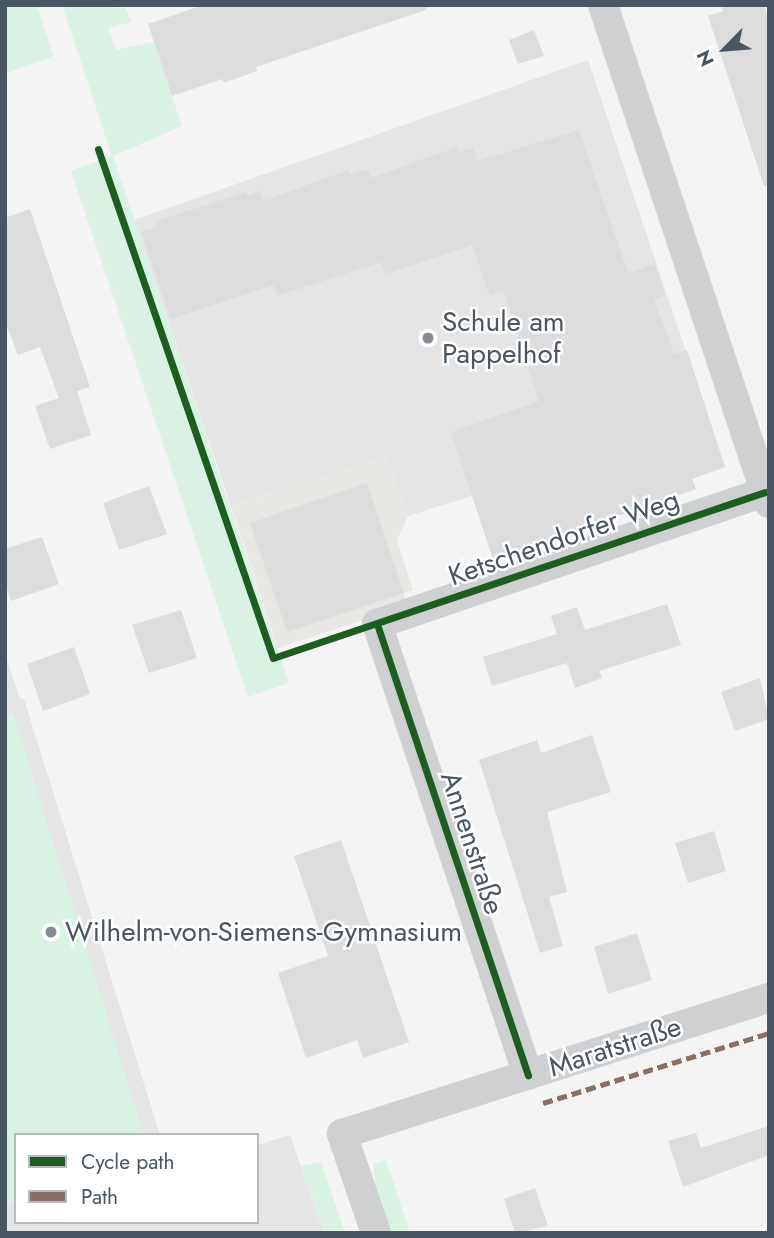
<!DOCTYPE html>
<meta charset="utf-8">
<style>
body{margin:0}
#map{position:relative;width:774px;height:1238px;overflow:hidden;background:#f4f4f4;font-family:Jost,sans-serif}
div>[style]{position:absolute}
.commercial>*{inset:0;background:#e8e7e3}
.education>*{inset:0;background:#e6e5e6}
.green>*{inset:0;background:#d9f2e3}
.building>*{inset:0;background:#ddddde}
.street>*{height:30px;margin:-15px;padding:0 15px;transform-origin:15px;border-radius:15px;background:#ced0d2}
.quiet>*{height:5px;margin-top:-2.5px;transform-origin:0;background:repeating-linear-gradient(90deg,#8d6e63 0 10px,transparent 0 15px)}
.cycleway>*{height:7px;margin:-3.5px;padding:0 3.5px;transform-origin:3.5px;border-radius:3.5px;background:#1b5e20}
.dots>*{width:19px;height:19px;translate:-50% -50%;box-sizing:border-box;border:4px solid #fff;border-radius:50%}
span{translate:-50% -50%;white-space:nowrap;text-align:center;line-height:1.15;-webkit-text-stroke:5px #fff;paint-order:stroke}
.poi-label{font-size:28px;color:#4a5661}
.left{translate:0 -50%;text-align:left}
.street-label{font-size:28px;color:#4a5661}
.frame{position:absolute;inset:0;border:7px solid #4a5661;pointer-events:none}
.legend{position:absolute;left:14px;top:1133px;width:245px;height:91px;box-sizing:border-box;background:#fff;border:2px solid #b7bbc0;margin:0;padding:9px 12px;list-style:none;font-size:21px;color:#4a5661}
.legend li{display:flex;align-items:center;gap:14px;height:35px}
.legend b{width:35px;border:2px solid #b7bbc0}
.north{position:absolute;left:690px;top:14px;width:70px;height:70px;-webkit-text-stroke:5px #fff;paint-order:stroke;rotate:245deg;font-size:19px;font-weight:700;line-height:28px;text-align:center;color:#4a5661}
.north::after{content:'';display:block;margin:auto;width:24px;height:32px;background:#4a5661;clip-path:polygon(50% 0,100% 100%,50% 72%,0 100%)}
</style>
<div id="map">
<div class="commercial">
<i style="clip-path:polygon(386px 456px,408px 516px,397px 541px,413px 590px,404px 593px,407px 606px,278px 648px,231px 506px)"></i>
</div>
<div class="education">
<i style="clip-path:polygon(588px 60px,725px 467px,692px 479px,696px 489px,493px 559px,472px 496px,408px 516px,386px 456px,231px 506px,134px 220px)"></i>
<i style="clip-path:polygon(5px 654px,20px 699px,24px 699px,160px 1135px,16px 1135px,16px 1222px,257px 1222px,257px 1145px,290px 1135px,324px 1233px,5px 1233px)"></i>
</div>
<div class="green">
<i style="clip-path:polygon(5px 5px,37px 5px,53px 56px,5px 74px)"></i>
<i style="clip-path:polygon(62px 5px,126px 8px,131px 22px,108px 28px,116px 50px,154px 42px,182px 126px,113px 156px,289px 683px,248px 697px,71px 171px,112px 156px)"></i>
<i style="clip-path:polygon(13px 713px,144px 1135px,16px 1135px,16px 1201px,5px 1204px,5px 715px)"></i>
<i style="clip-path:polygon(386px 1160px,410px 1233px,391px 1233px,375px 1185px,374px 1164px)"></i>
<i style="clip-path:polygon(321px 1162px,345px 1233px,324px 1233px,311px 1194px,301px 1166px)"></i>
</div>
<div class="building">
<i style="clip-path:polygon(203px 5px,426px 5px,426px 10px,256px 67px,257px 71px,224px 83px,222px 79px,172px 96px,148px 24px)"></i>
<i style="clip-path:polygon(721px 5px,764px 5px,769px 19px,769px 185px,764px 186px,708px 16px,723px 11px)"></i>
<i style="clip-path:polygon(534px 30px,544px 56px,518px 64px,509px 40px)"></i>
<i style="clip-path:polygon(579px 130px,628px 273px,655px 264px,665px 295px,654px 299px,674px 354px,687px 350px,725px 467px,692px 479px,696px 489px,493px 559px,451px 432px,539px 401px,503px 290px,490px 296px,472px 245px,385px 274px,381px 262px,277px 296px,273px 285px,171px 319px,141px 232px,157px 227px,155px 222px,246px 192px,247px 196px,260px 191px,264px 201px,348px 170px,350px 175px,367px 169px,371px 178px,457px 147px,459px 152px,473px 148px,477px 161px)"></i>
<i style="clip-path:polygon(30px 209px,90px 387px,77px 391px,91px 435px,50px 449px,35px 406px,59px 398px,40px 347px,18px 355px,5px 321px,5px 218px)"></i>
<i style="clip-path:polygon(367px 483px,404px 593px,287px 632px,250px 523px)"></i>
<i style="clip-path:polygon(149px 486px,167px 534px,119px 550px,103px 503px)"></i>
<i style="clip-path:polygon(42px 537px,59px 584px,11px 601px,5px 583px,5px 549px)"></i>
<i style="clip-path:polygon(667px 604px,681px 645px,599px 671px,602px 678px,575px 688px,567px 663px,492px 686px,483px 657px,557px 634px,551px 616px,577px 607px,585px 630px)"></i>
<i style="clip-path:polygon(181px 610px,197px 658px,149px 673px,132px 625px)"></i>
<i style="clip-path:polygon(74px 647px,90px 694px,43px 711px,27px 664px)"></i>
<i style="clip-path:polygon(760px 678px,769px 719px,735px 731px,721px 692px)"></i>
<i style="clip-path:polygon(592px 735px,611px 792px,547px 812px,567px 892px,549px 897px,563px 946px,540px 953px,479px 760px,537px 740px,541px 753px)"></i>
<i style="clip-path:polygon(714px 831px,726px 871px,688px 883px,675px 843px)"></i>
<i style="clip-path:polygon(341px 840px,409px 1042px,363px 1058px,357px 1040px,306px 1058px,278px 973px,328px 956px,294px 856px)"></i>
<i style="clip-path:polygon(637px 933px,652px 980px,608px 994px,594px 947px)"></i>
<i style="clip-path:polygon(769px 1126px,769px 1155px,683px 1187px,668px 1141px,696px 1133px,701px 1148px)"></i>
<i style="clip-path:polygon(535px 1188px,548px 1226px,515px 1233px,504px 1199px)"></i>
</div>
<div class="street">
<i style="left:603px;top:5px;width:525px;rotate:71.57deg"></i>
<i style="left:528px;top:1075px;width:476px;rotate:-108.5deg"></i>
<i style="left:377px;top:624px;width:410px;rotate:-18.8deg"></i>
<i style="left:376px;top:1233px;width:105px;rotate:-109deg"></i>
<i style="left:342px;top:1134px;width:448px;rotate:-17.7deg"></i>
</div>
<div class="quiet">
<i style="left:543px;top:1103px;width:237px;rotate:-17.2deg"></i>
</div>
<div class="cycleway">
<i style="left:98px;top:149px;width:538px;rotate:71.03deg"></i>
<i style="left:273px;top:658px;width:519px;rotate:-18.64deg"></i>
<i style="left:377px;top:624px;width:476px;rotate:71.5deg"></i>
</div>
<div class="dots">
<i style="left:428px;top:338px;background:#868d94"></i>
<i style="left:51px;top:932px;background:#868d94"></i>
</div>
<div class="poi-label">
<span class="left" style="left:442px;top:338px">Schule am<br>Pappelhof</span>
<span class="left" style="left:65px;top:932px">Wilhelm-von-Siemens-Gymnasium</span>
</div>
<div class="street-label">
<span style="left:564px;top:538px;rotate:-19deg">Ketschendorfer Weg</span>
<span style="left:472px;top:843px;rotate:72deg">Annenstraße</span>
<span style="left:615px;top:1047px;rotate:-18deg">Maratstraße</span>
</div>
<div class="frame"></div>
<ul class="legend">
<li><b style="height:9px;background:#1b5e20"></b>Cycle path</li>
<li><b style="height:9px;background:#8d6e63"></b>Path</li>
</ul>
<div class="north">N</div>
</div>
